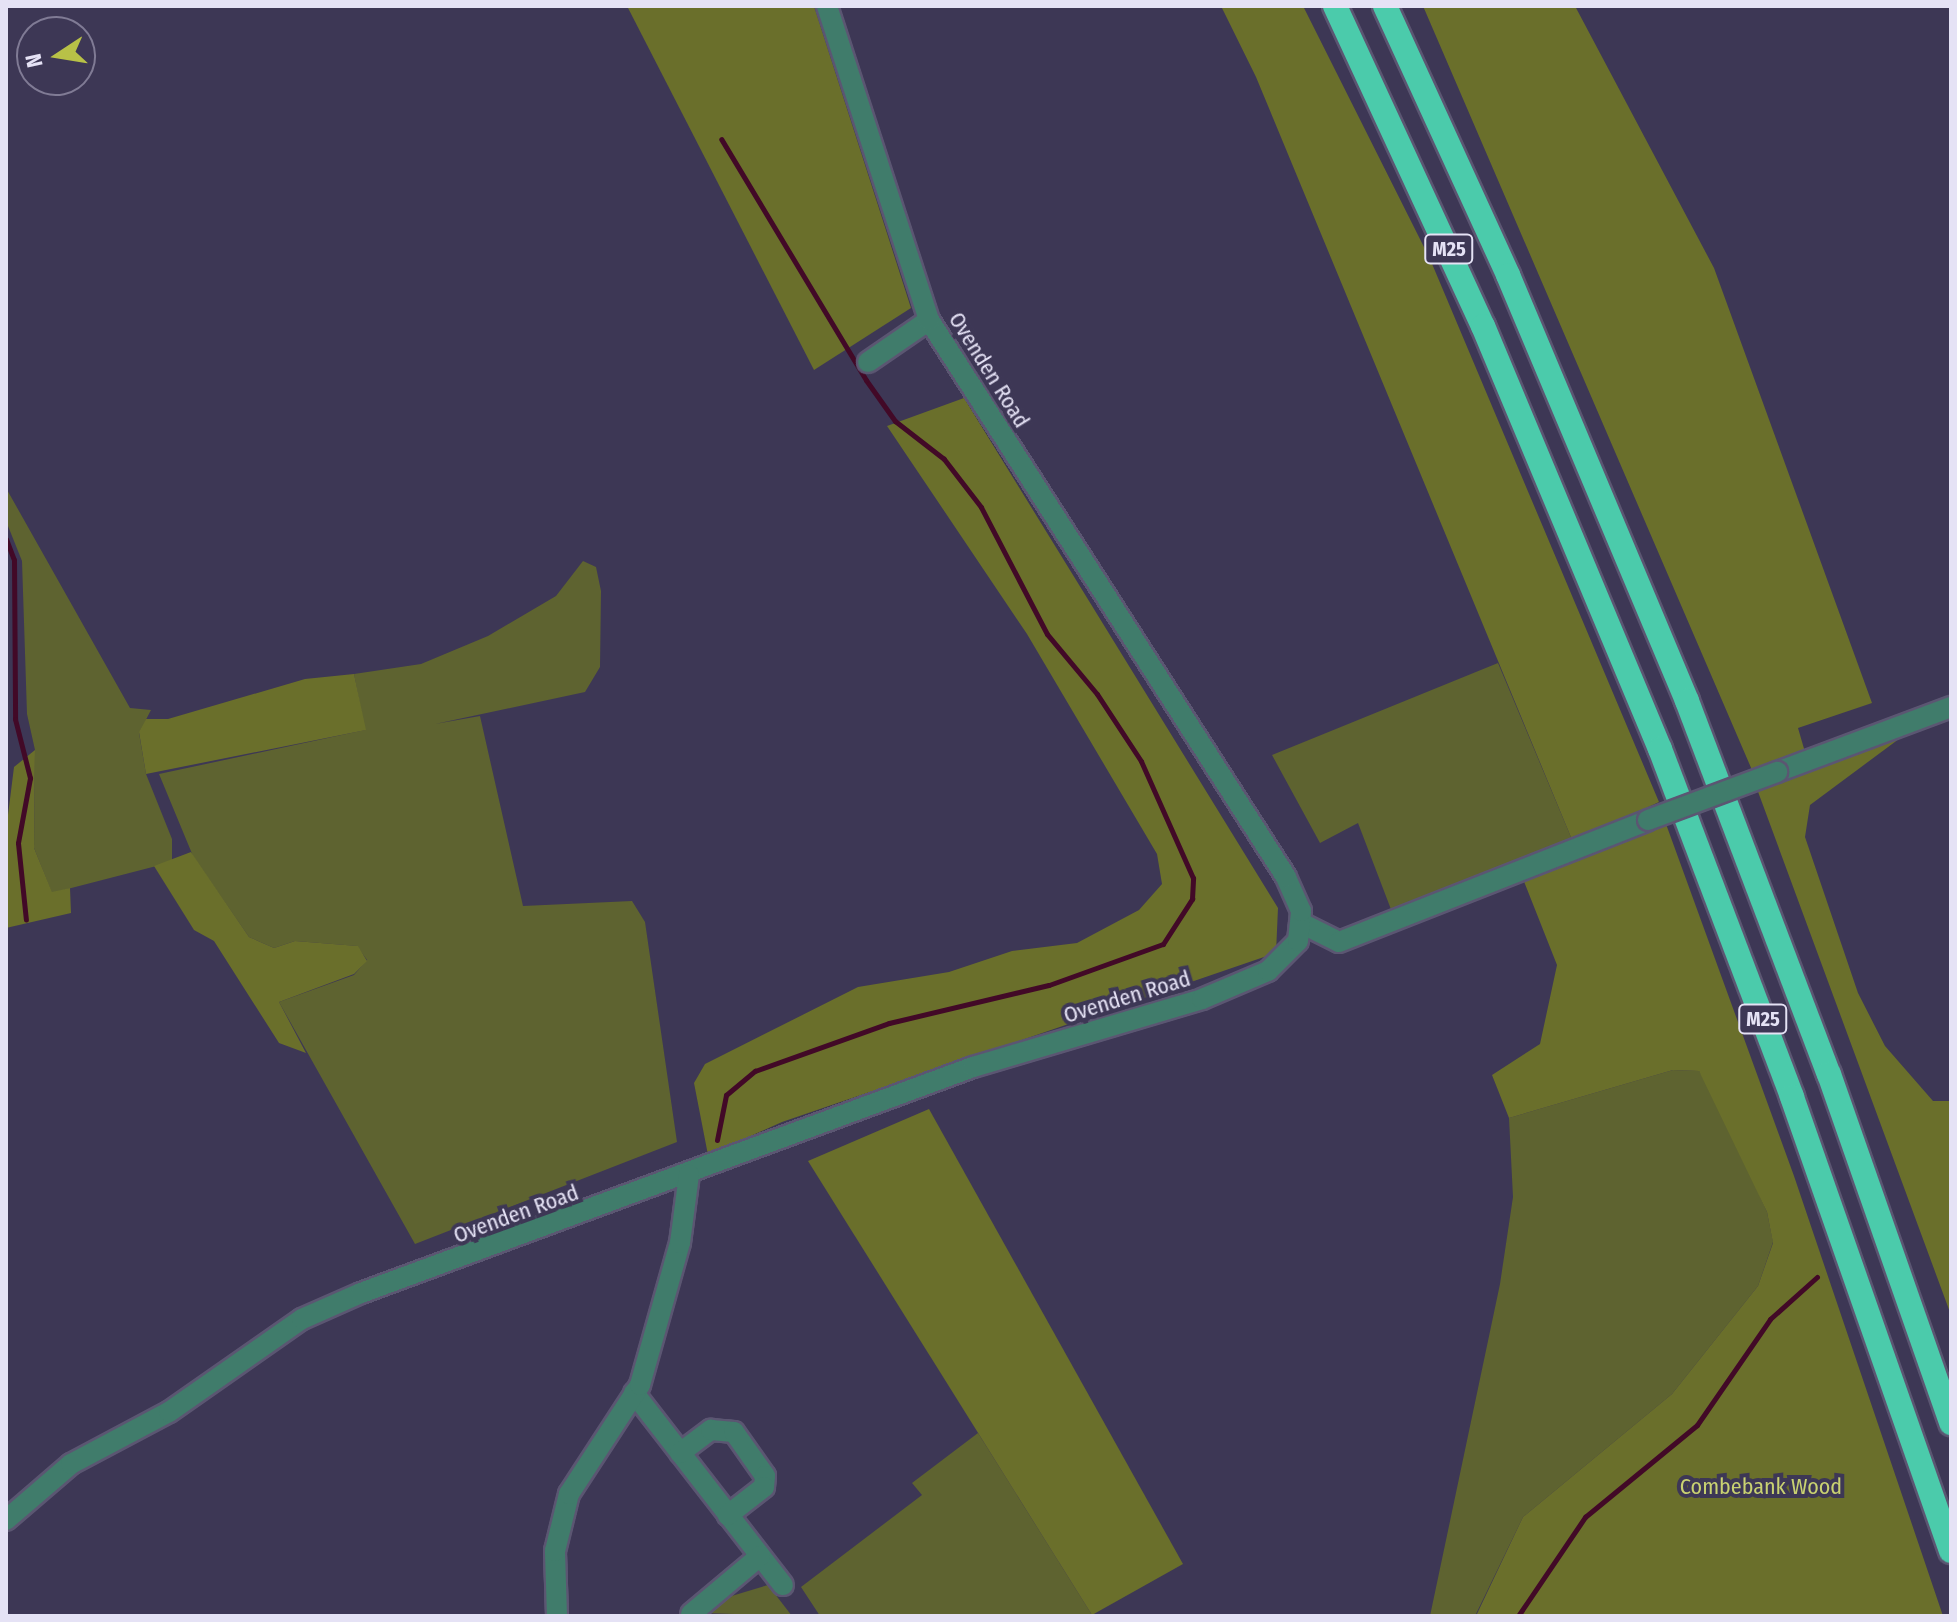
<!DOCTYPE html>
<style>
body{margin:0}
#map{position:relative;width:1957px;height:1622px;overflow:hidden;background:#3d3755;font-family:"Fira Sans Condensed",sans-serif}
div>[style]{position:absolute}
.green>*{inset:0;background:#5e6330}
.forest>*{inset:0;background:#6a6f2b}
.stream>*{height:5px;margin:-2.5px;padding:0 2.5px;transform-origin:2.5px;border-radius:2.5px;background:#420927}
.roads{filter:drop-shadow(2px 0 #5b5672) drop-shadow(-2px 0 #5b5672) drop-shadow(0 2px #5b5672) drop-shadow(0 -2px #5b5672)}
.minor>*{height:20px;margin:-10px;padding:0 10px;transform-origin:10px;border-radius:10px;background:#407c6b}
.highway>*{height:24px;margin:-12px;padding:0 12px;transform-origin:12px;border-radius:12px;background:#4bcbab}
.bridges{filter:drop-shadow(2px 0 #5b5672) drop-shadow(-2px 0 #5b5672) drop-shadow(0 2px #5b5672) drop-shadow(0 -2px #5b5672)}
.minor-bridge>*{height:20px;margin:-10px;padding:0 10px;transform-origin:10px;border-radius:10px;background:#407c6b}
span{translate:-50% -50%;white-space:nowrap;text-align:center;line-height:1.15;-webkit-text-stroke:8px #3d3755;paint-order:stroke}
.shield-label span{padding:2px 6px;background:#3d3755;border:2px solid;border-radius:6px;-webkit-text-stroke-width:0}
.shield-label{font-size:20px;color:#e5e2f5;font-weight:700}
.street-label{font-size:22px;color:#e5e2f5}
.park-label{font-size:22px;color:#c9d271}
.frame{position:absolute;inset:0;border:8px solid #e5e2f5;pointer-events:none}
.north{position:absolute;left:16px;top:16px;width:80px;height:80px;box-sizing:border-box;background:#3d3755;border:2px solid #807b95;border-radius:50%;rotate:258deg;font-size:22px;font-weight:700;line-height:32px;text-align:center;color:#e5e2f5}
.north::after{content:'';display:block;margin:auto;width:28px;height:36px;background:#b8c147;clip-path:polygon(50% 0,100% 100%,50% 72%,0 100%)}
</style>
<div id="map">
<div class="green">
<i style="clip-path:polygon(6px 488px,130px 708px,151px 710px,139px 733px,146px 774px,172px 839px,172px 862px,52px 893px,34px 848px,35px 750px,27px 714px,22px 561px,6px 521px)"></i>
<i style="clip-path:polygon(583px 561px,596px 567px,601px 591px,600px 667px,585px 692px,435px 724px,480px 716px,523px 906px,632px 901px,645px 922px,677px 1142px,415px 1244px,279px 1002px,354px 975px,367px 960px,357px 946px,295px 941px,274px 948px,249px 937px,193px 856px,159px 774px,365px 730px,354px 674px,421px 664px,488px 636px,556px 596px)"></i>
<i style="clip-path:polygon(1498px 663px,1573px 842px,1392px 912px,1358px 823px,1320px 843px,1272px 755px)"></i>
<i style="clip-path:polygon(1673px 1070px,1699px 1071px,1713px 1092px,1767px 1212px,1773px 1242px,1758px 1286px,1672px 1394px,1523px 1517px,1475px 1616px,1430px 1616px,1500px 1284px,1513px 1197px,1509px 1118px)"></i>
<i style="clip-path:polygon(978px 1433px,1092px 1615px,820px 1616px,801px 1587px,922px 1495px,912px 1483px)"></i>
<i style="clip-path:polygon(768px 1585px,792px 1616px,703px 1613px,705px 1604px)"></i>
</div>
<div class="forest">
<i style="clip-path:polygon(627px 6px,814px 6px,911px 308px,814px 370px)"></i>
<i style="clip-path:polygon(1221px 6px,1303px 6px,1430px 259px,1659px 802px,1573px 842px,1256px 77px)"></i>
<i style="clip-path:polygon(1423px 6px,1575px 6px,1714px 268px,1872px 703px,1798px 728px,1805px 752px,1752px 770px)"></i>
<i style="clip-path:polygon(964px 398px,1278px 908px,1276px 953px,782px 1122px,708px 1155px,694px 1083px,705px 1064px,858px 987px,949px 972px,1012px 951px,1077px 943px,1139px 910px,1162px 884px,1157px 854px,1027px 634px,887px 426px)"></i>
<i style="clip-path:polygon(354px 674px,366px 730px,146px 774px,139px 732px,146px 719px,168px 719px,305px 679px)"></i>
<i style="clip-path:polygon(1911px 730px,1810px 805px,1805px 837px,1858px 993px,1885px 1046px,1933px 1101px,1951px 1101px,1951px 1315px,1757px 789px)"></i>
<i style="clip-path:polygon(35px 750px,34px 848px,52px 892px,70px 888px,71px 913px,6px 928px,6px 831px,14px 767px)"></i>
<i style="clip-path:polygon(1666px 824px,1794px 1176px,1943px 1616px,1476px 1616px,1523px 1517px,1672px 1394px,1758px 1286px,1773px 1243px,1767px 1212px,1699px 1071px,1673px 1070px,1509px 1118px,1492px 1075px,1540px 1044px,1557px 965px,1523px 879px)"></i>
<i style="clip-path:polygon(191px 852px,249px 937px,274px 948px,295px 941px,358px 946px,367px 961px,354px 974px,279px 1002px,306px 1053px,279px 1043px,214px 941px,194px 930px,154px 866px)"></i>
<i style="clip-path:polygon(929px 1109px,1183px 1564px,1092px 1615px,808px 1161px)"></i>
</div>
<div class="stream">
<i style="left:6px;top:539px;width:22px;rotate:69deg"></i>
<i style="left:14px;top:560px;width:159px;rotate:89.6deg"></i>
<i style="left:15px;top:719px;width:61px;rotate:75.7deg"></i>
<i style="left:30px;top:778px;width:66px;rotate:100.5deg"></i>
<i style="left:18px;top:843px;width:77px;rotate:84.1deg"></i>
<i style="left:717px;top:1140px;width:46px;rotate:-78.7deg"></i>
<i style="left:726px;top:1095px;width:38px;rotate:-40deg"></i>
<i style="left:755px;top:1071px;width:142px;rotate:-19.7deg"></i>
<i style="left:889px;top:1023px;width:164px;rotate:-13.4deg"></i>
<i style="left:1049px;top:985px;width:121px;rotate:-19.8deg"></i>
<i style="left:1163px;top:944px;width:54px;rotate:-57.2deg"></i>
<i style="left:1192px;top:899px;width:21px;rotate:-87deg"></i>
<i style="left:1193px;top:878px;width:128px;rotate:-114deg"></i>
<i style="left:1141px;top:761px;width:80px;rotate:-123.3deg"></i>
<i style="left:1097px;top:694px;width:78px;rotate:-129.8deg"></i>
<i style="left:1047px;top:634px;width:143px;rotate:-117.5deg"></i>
<i style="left:981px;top:507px;width:61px;rotate:-127.6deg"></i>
<i style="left:944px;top:459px;width:62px;rotate:-142.2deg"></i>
<i style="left:895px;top:421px;width:50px;rotate:-125.3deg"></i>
<i style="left:866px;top:380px;width:281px;rotate:-121deg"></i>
<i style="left:1518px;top:1616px;width:120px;rotate:-55.9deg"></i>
<i style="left:1585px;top:1517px;width:145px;rotate:-39.4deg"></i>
<i style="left:1697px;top:1425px;width:129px;rotate:-55.4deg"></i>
<i style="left:1770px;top:1319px;width:63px;rotate:-41.8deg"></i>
</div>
<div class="roads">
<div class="minor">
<i style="left:868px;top:362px;width:74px;rotate:-34.5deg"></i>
<i style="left:1777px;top:772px;width:186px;rotate:-20.5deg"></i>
<i style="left:1301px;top:923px;width:42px;rotate:26.6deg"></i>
<i style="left:1339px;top:942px;width:332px;rotate:-21.5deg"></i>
<i style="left:634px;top:1393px;width:243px;rotate:52.2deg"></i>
<i style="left:680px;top:1453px;width:39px;rotate:-37deg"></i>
<i style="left:711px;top:1430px;width:23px;rotate:5deg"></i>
<i style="left:734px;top:1432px;width:54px;rotate:54.8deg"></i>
<i style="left:765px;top:1476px;width:11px;rotate:95deg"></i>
<i style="left:764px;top:1487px;width:46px;rotate:142.1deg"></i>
<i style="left:6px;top:1520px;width:86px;rotate:-40.7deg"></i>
<i style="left:71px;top:1464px;width:111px;rotate:-28deg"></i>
<i style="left:169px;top:1412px;width:162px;rotate:-35deg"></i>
<i style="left:302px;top:1319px;width:64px;rotate:-23.8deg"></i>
<i style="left:361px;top:1293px;width:652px;rotate:-20.27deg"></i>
<i style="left:973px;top:1067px;width:239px;rotate:-16.5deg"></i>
<i style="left:1202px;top:999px;width:72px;rotate:-23deg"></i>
<i style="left:1268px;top:971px;width:42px;rotate:-45deg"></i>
<i style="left:1298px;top:941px;width:30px;rotate:-84deg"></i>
<i style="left:1301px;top:911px;width:37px;rotate:-114deg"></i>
<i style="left:1286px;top:877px;width:662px;rotate:-122.66deg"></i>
<i style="left:929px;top:320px;width:330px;rotate:-108deg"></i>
<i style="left:691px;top:1614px;width:90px;rotate:-40deg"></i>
<i style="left:557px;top:1616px;width:65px;rotate:-91.8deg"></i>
<i style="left:555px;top:1551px;width:59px;rotate:-76.2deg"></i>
<i style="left:569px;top:1494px;width:130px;rotate:-56.9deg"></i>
<i style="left:640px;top:1385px;width:148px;rotate:-74.3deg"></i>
<i style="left:680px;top:1243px;width:69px;rotate:-82.5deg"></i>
</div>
<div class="highway">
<i style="left:1335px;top:6px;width:353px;rotate:65.2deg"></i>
<i style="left:1483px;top:326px;width:459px;rotate:67.3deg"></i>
<i style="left:1660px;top:749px;width:372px;rotate:69.2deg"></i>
<i style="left:1792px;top:1097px;width:481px;rotate:70.7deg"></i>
<i style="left:1385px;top:6px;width:296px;rotate:65.4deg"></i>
<i style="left:1508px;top:275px;width:462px;rotate:67.2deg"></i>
<i style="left:1687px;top:701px;width:399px;rotate:69.2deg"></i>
<i style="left:1829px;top:1074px;width:370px;rotate:70.7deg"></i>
</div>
</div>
<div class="bridges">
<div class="minor-bridge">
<i style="left:1648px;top:820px;width:138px;rotate:-20.4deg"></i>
</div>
</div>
<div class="shield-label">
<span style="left:1449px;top:249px">M25</span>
<span style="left:1763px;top:1019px">M25</span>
</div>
<div class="street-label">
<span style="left:989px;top:370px;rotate:58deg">Ovenden Road</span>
<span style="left:1127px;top:997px;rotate:-17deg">Ovenden Road</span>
<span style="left:516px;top:1214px;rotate:-20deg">Ovenden Road</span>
</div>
<div class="park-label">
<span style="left:1761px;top:1487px">Combebank Wood</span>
</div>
<div class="frame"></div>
<div class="north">N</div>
</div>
